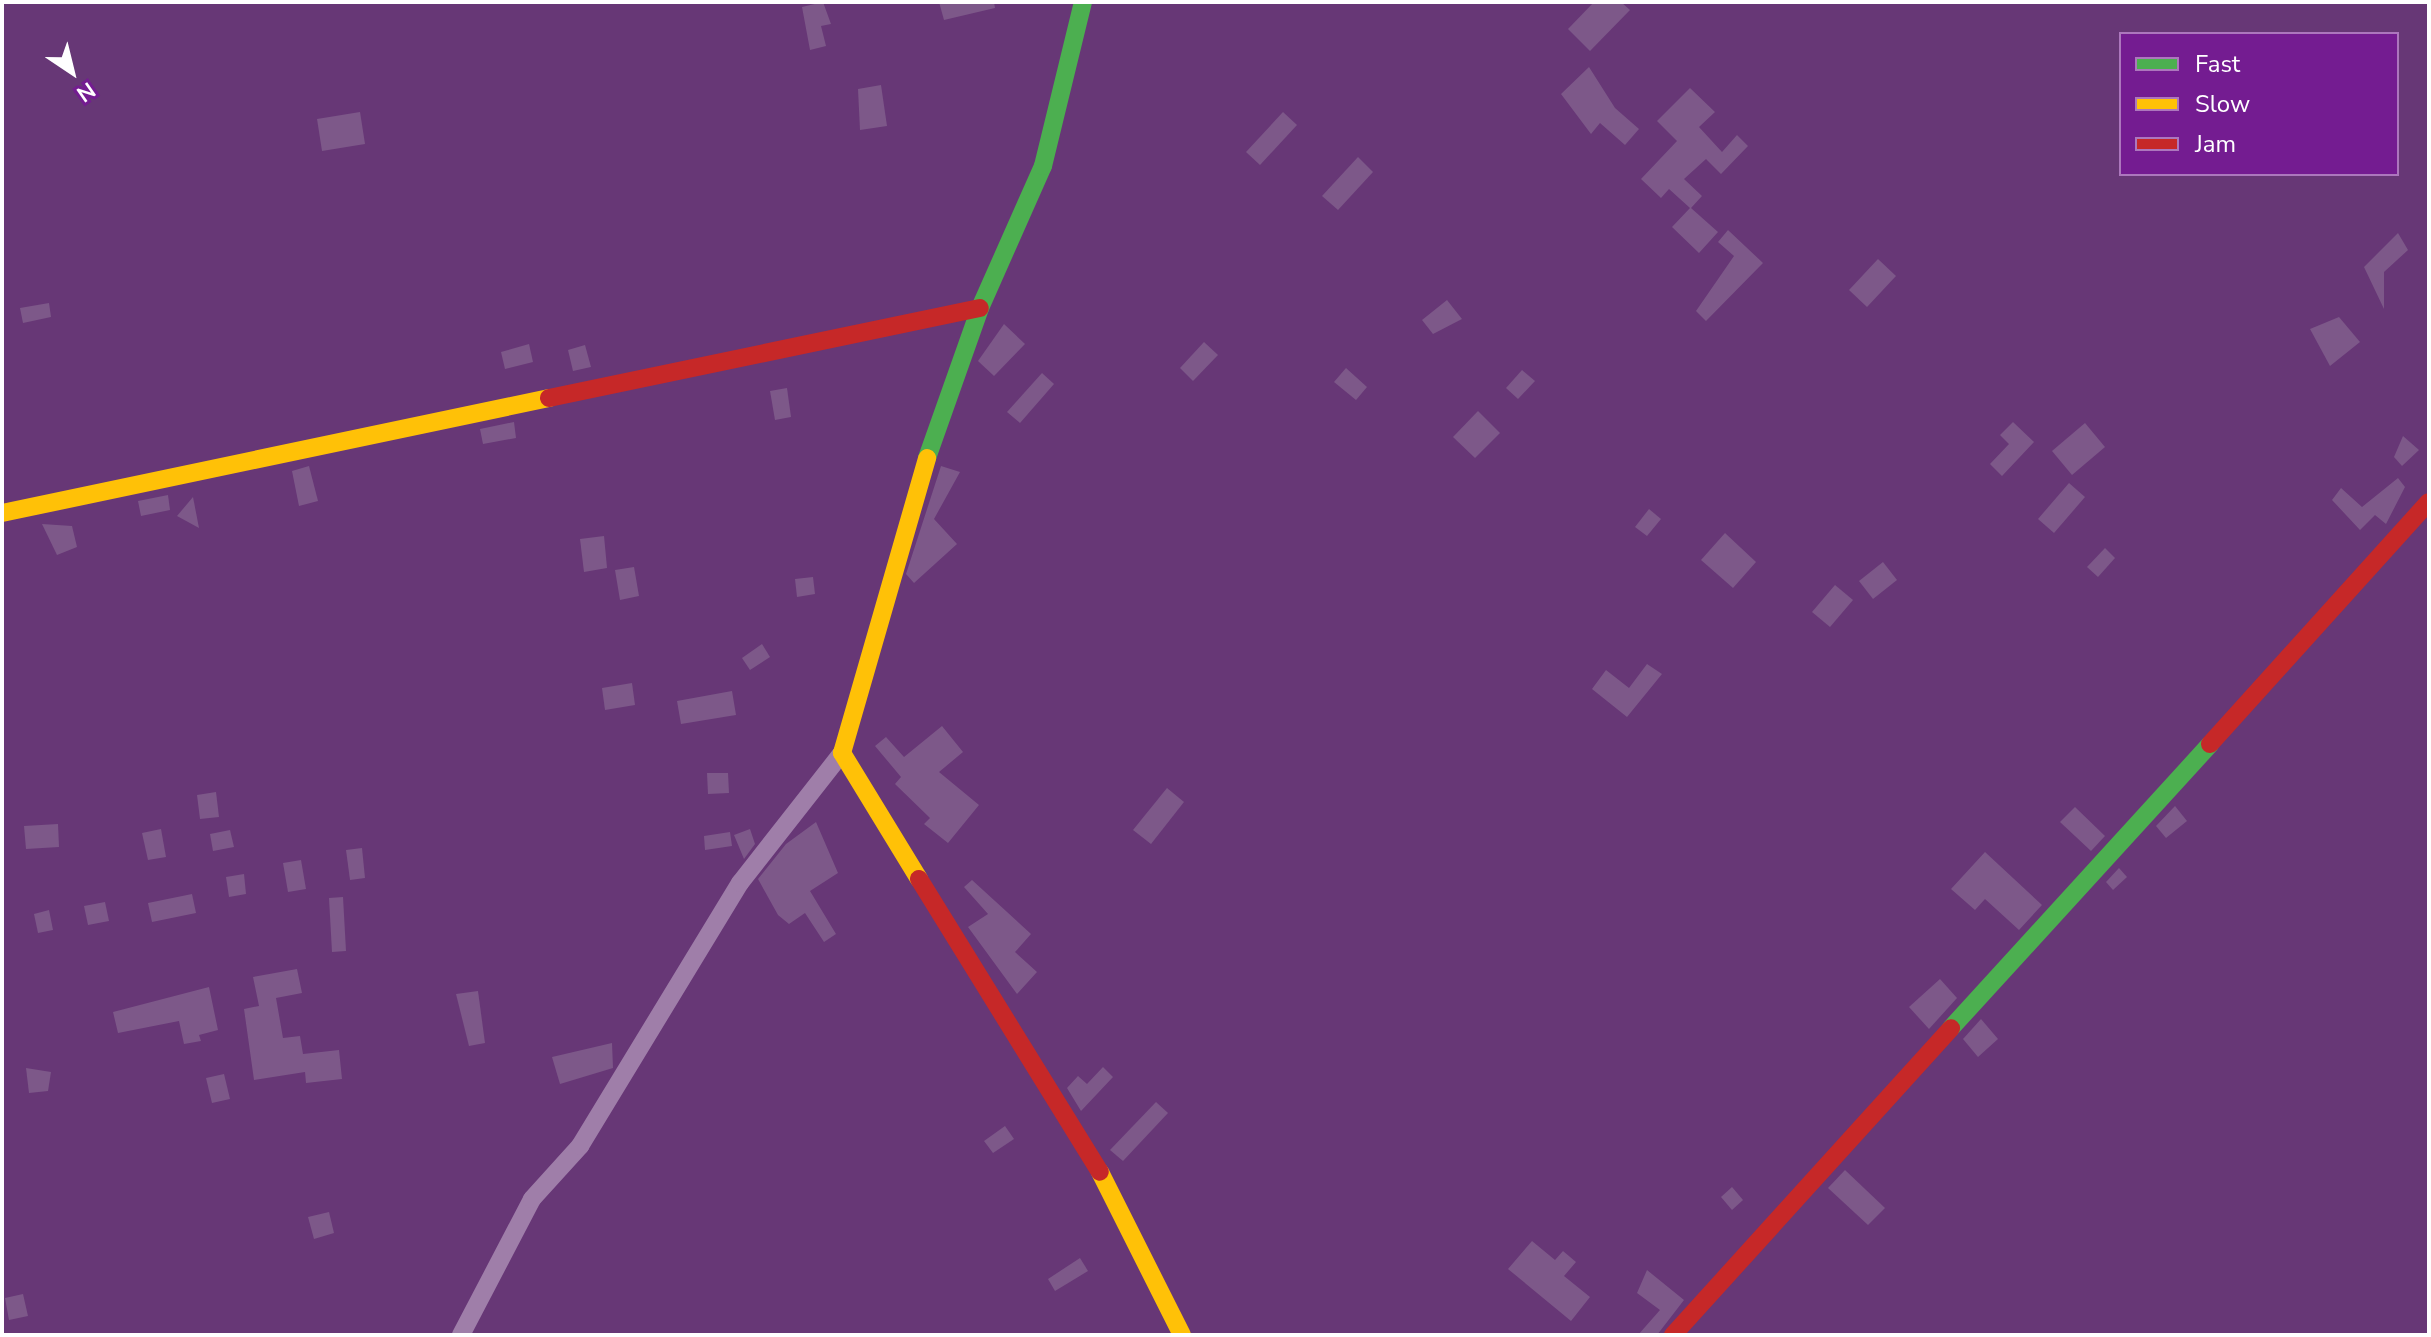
<!DOCTYPE html>
<style>
body{margin:0}
#map{position:relative;width:2431px;height:1337px;overflow:hidden;background:#673776;font-family:"Nunito Sans",sans-serif}
div>[style]{position:absolute}
.building>*{inset:0;background:#7d5889}
.street>*{height:18px;margin:-9px;padding:0 9px;transform-origin:9px;border-radius:9px;background:#9f7ea9}
.fast>*{height:18px;margin:-9px;padding:0 9px;transform-origin:9px;border-radius:9px;background:#4caf50}
.slow>*{height:18px;margin:-9px;padding:0 9px;transform-origin:9px;border-radius:9px;background:#ffc107}
.jam>*{height:18px;margin:-9px;padding:0 9px;transform-origin:9px;border-radius:9px;background:#c62828}
span{translate:-50% -50%;white-space:nowrap;text-align:center;line-height:1.15;-webkit-text-stroke:8px #741c91;paint-order:stroke}
.frame{position:absolute;inset:0;border:4px solid #fff;pointer-events:none}
.legend{position:absolute;left:2119px;top:32px;width:280px;height:144px;box-sizing:border-box;background:#741c91;border:2px solid #ac77bd;margin:0;padding:10px 14px;list-style:none;font-size:24px;color:#fff}
.legend li{display:flex;align-items:center;gap:16px;height:40px}
.legend b{width:40px;border:2px solid #ac77bd}
.north{position:absolute;left:32px;top:32px;width:80px;height:80px;-webkit-text-stroke:6px #741c91;paint-order:stroke;rotate:145deg;font-size:22px;font-weight:700;line-height:32px;text-align:center;color:#fff}
.north::after{content:'';display:block;margin:auto;width:28px;height:36px;background:#fff;clip-path:polygon(50% 0,100% 100%,50% 72%,0 100%)}
</style>
<div id="map">
<div class="building">
<i style="clip-path:polygon(823px 2px,831px 24px,821px 26px,826px 46px,810px 50px,802px 7px)"></i>
<i style="clip-path:polygon(939px 2px,994px 2px,995px 8px,944px 20px)"></i>
<i style="clip-path:polygon(1594px 2px,1621px 2px,1630px 10px,1590px 51px,1568px 29px)"></i>
<i style="clip-path:polygon(1589px 67px,1615px 108px,1639px 129px,1625px 145px,1600px 123px,1591px 134px,1561px 94px)"></i>
<i style="clip-path:polygon(881px 85px,887px 126px,860px 130px,858px 89px)"></i>
<i style="clip-path:polygon(1690px 88px,1715px 112px,1699px 127px,1722px 152px,1737px 135px,1748px 146px,1721px 174px,1706px 159px,1684px 179px,1702px 196px,1691px 208px,1718px 232px,1699px 253px,1672px 227px,1690px 208px,1669px 189px,1661px 198px,1641px 179px,1677px 141px,1657px 121px)"></i>
<i style="clip-path:polygon(360px 112px,365px 144px,322px 151px,317px 119px)"></i>
<i style="clip-path:polygon(1283px 112px,1297px 125px,1260px 165px,1246px 152px)"></i>
<i style="clip-path:polygon(1358px 157px,1373px 172px,1338px 210px,1322px 196px)"></i>
<i style="clip-path:polygon(1728px 230px,1763px 263px,1706px 321px,1696px 311px,1734px 256px,1718px 242px)"></i>
<i style="clip-path:polygon(2398px 233px,2408px 250px,2384px 272px,2384px 309px,2364px 267px)"></i>
<i style="clip-path:polygon(1878px 259px,1896px 276px,1867px 307px,1849px 290px)"></i>
<i style="clip-path:polygon(1447px 300px,1462px 319px,1433px 334px,1422px 320px)"></i>
<i style="clip-path:polygon(49px 303px,51px 317px,23px 323px,20px 308px)"></i>
<i style="clip-path:polygon(2339px 317px,2360px 342px,2330px 366px,2310px 329px)"></i>
<i style="clip-path:polygon(1004px 324px,1025px 344px,994px 376px,978px 361px)"></i>
<i style="clip-path:polygon(1204px 342px,1218px 355px,1193px 381px,1180px 368px)"></i>
<i style="clip-path:polygon(529px 344px,533px 362px,505px 369px,501px 352px)"></i>
<i style="clip-path:polygon(585px 345px,591px 367px,573px 371px,568px 350px)"></i>
<i style="clip-path:polygon(1346px 368px,1367px 387px,1356px 400px,1334px 382px)"></i>
<i style="clip-path:polygon(1522px 370px,1535px 381px,1518px 399px,1506px 388px)"></i>
<i style="clip-path:polygon(1042px 373px,1054px 384px,1020px 423px,1007px 412px)"></i>
<i style="clip-path:polygon(787px 388px,791px 417px,775px 420px,770px 391px)"></i>
<i style="clip-path:polygon(1478px 411px,1500px 433px,1475px 458px,1453px 437px)"></i>
<i style="clip-path:polygon(514px 422px,516px 438px,483px 444px,480px 429px)"></i>
<i style="clip-path:polygon(2013px 422px,2034px 442px,2002px 476px,1990px 464px,2009px 444px,2000px 435px)"></i>
<i style="clip-path:polygon(2085px 423px,2105px 447px,2072px 475px,2052px 451px)"></i>
<i style="clip-path:polygon(2403px 436px,2419px 450px,2402px 466px,2394px 457px)"></i>
<i style="clip-path:polygon(309px 466px,318px 501px,299px 506px,292px 471px)"></i>
<i style="clip-path:polygon(941px 466px,960px 472px,934px 519px,957px 544px,914px 583px,906px 574px)"></i>
<i style="clip-path:polygon(2398px 478px,2405px 487px,2386px 524px,2375px 515px,2360px 530px,2332px 500px,2341px 488px,2362px 507px)"></i>
<i style="clip-path:polygon(2069px 483px,2085px 497px,2054px 533px,2038px 519px)"></i>
<i style="clip-path:polygon(168px 495px,170px 510px,141px 516px,138px 501px)"></i>
<i style="clip-path:polygon(193px 497px,199px 528px,177px 516px)"></i>
<i style="clip-path:polygon(1649px 509px,1661px 519px,1647px 536px,1635px 527px)"></i>
<i style="clip-path:polygon(42px 524px,72px 526px,77px 547px,57px 555px)"></i>
<i style="clip-path:polygon(1725px 533px,1756px 562px,1733px 588px,1701px 560px)"></i>
<i style="clip-path:polygon(604px 536px,607px 568px,584px 572px,580px 539px)"></i>
<i style="clip-path:polygon(2105px 548px,2115px 558px,2098px 577px,2087px 567px)"></i>
<i style="clip-path:polygon(1883px 562px,1897px 580px,1873px 599px,1859px 581px)"></i>
<i style="clip-path:polygon(634px 567px,639px 596px,620px 600px,615px 570px)"></i>
<i style="clip-path:polygon(813px 577px,815px 594px,797px 597px,795px 579px)"></i>
<i style="clip-path:polygon(1835px 585px,1853px 600px,1830px 627px,1812px 612px)"></i>
<i style="clip-path:polygon(762px 644px,770px 657px,750px 670px,742px 658px)"></i>
<i style="clip-path:polygon(1647px 664px,1662px 674px,1627px 717px,1592px 689px,1606px 670px,1629px 688px)"></i>
<i style="clip-path:polygon(632px 683px,635px 705px,605px 710px,602px 688px)"></i>
<i style="clip-path:polygon(732px 691px,736px 715px,681px 724px,677px 701px)"></i>
<i style="clip-path:polygon(942px 726px,963px 752px,939px 772px,979px 805px,948px 843px,924px 824px,930px 818px,895px 784px,901px 777px,875px 746px,886px 737px,904px 757px)"></i>
<i style="clip-path:polygon(707px 773px,728px 773px,729px 793px,708px 794px)"></i>
<i style="clip-path:polygon(1167px 788px,1184px 802px,1151px 844px,1133px 830px)"></i>
<i style="clip-path:polygon(216px 792px,219px 817px,200px 819px,197px 795px)"></i>
<i style="clip-path:polygon(2175px 806px,2187px 821px,2166px 838px,2156px 826px)"></i>
<i style="clip-path:polygon(2075px 807px,2105px 836px,2091px 851px,2060px 822px)"></i>
<i style="clip-path:polygon(816px 822px,838px 873px,810px 891px,836px 934px,824px 942px,805px 913px,789px 924px,778px 915px,758px 879px,786px 844px)"></i>
<i style="clip-path:polygon(58px 824px,59px 847px,26px 849px,24px 826px)"></i>
<i style="clip-path:polygon(161px 829px,166px 857px,148px 860px,142px 833px)"></i>
<i style="clip-path:polygon(750px 829px,755px 844px,744px 859px,734px 835px)"></i>
<i style="clip-path:polygon(230px 830px,234px 847px,213px 851px,210px 834px)"></i>
<i style="clip-path:polygon(730px 832px,732px 846px,705px 850px,704px 836px)"></i>
<i style="clip-path:polygon(362px 848px,365px 878px,350px 880px,346px 850px)"></i>
<i style="clip-path:polygon(1985px 852px,2042px 905px,2019px 930px,1985px 899px,1975px 910px,1951px 889px)"></i>
<i style="clip-path:polygon(301px 860px,306px 889px,288px 892px,283px 863px)"></i>
<i style="clip-path:polygon(2119px 868px,2127px 877px,2113px 890px,2106px 882px)"></i>
<i style="clip-path:polygon(244px 874px,246px 894px,229px 897px,226px 877px)"></i>
<i style="clip-path:polygon(972px 880px,1031px 934px,1015px 952px,1037px 972px,1017px 994px,968px 927px,988px 914px,964px 887px)"></i>
<i style="clip-path:polygon(192px 894px,196px 913px,152px 922px,148px 903px)"></i>
<i style="clip-path:polygon(343px 897px,346px 951px,332px 952px,329px 898px)"></i>
<i style="clip-path:polygon(105px 902px,109px 921px,88px 925px,84px 906px)"></i>
<i style="clip-path:polygon(49px 910px,53px 930px,38px 933px,34px 914px)"></i>
<i style="clip-path:polygon(297px 969px,302px 993px,276px 998px,283px 1038px,300px 1036px,303px 1054px,339px 1050px,342px 1079px,306px 1083px,305px 1072px,254px 1080px,244px 1009px,259px 1006px,253px 977px)"></i>
<i style="clip-path:polygon(1940px 979px,1957px 998px,1929px 1029px,1909px 1007px)"></i>
<i style="clip-path:polygon(209px 987px,218px 1030px,199px 1035px,201px 1041px,184px 1044px,179px 1021px,118px 1033px,113px 1012px)"></i>
<i style="clip-path:polygon(478px 991px,485px 1043px,469px 1046px,456px 994px)"></i>
<i style="clip-path:polygon(1981px 1019px,1998px 1039px,1978px 1057px,1963px 1039px)"></i>
<i style="clip-path:polygon(612px 1043px,613px 1068px,560px 1084px,552px 1057px)"></i>
<i style="clip-path:polygon(1103px 1067px,1113px 1077px,1081px 1111px,1067px 1088px,1078px 1076px,1087px 1084px)"></i>
<i style="clip-path:polygon(26px 1068px,51px 1072px,48px 1091px,29px 1093px)"></i>
<i style="clip-path:polygon(224px 1074px,230px 1099px,212px 1103px,206px 1078px)"></i>
<i style="clip-path:polygon(1156px 1102px,1168px 1113px,1123px 1161px,1110px 1150px)"></i>
<i style="clip-path:polygon(1005px 1126px,1014px 1139px,993px 1153px,984px 1141px)"></i>
<i style="clip-path:polygon(1845px 1170px,1885px 1208px,1868px 1225px,1828px 1188px)"></i>
<i style="clip-path:polygon(1732px 1187px,1743px 1200px,1732px 1210px,1721px 1197px)"></i>
<i style="clip-path:polygon(329px 1212px,334px 1233px,314px 1239px,308px 1217px)"></i>
<i style="clip-path:polygon(1532px 1241px,1555px 1260px,1563px 1251px,1576px 1262px,1564px 1276px,1590px 1297px,1571px 1321px,1508px 1269px)"></i>
<i style="clip-path:polygon(1080px 1258px,1088px 1271px,1055px 1291px,1048px 1279px)"></i>
<i style="clip-path:polygon(1647px 1270px,1684px 1300px,1657px 1335px,1638px 1335px,1660px 1310px,1637px 1293px)"></i>
<i style="clip-path:polygon(23px 1294px,28px 1316px,9px 1320px,5px 1298px)"></i>
</div>
<div class="street">
<i style="left:461px;top:1335px;width:153px;rotate:-62.4deg"></i>
<i style="left:532px;top:1199px;width:72px;rotate:-47.8deg"></i>
<i style="left:580px;top:1146px;width:308px;rotate:-58.7deg"></i>
<i style="left:740px;top:883px;width:165px;rotate:-51.9deg"></i>
</div>
<div class="fast">
<i style="left:927px;top:458px;width:159px;rotate:-70.5deg"></i>
<i style="left:980px;top:308px;width:155px;rotate:-66.1deg"></i>
<i style="left:1043px;top:166px;width:169px;rotate:-76.3deg"></i>
<i style="left:1951px;top:1028px;width:384px;rotate:-47.6deg"></i>
</div>
<div class="slow">
<i style="left:2px;top:513px;width:559px;rotate:-11.87deg"></i>
<i style="left:919px;top:879px;width:148px;rotate:-121.4deg"></i>
<i style="left:842px;top:753px;width:307px;rotate:-73.9deg"></i>
<i style="left:1100px;top:1172px;width:182px;rotate:63.3deg"></i>
</div>
<div class="jam">
<i style="left:549px;top:398px;width:440px;rotate:-11.8deg"></i>
<i style="left:2210px;top:744px;width:326px;rotate:-47.9deg"></i>
<i style="left:919px;top:879px;width:344px;rotate:58.3deg"></i>
<i style="left:1673px;top:1335px;width:414px;rotate:-47.8deg"></i>
</div>
<div class="frame"></div>
<ul class="legend">
<li><b style="height:10px;background:#4caf50"></b>Fast</li>
<li><b style="height:10px;background:#ffc107"></b>Slow</li>
<li><b style="height:10px;background:#c62828"></b>Jam</li>
</ul>
<div class="north">N</div>
</div>
